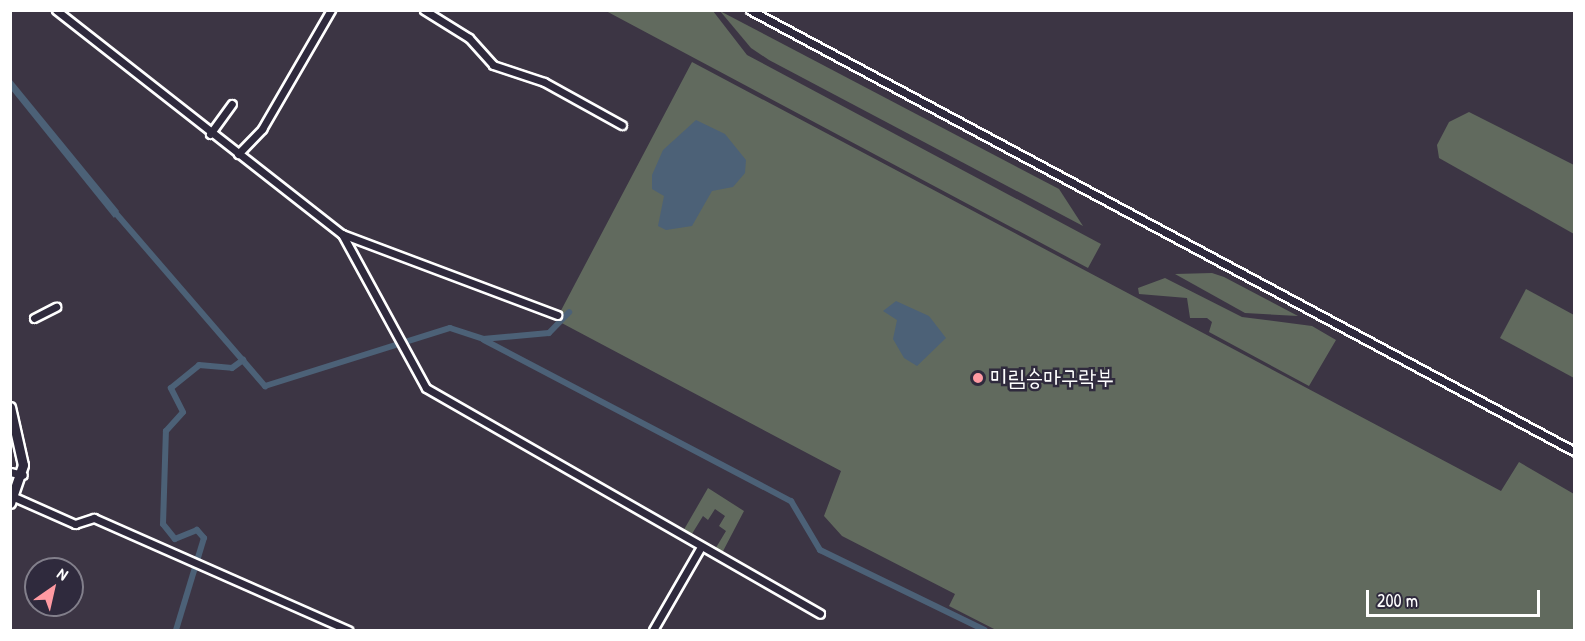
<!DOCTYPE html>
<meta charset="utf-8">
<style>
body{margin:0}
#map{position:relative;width:1585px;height:641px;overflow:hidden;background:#3c3544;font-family:"Patrick Hand","Poor Story",sans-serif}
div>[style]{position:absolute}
.green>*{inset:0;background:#616a5e}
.water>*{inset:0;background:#4c6177}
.canal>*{height:6px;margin:-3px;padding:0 3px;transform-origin:3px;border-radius:3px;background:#4c6177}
.roads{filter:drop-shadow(2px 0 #fff) drop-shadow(-2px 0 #fff) drop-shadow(0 2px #fff) drop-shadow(0 -2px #fff)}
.street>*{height:7px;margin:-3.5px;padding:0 3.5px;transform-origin:3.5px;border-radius:3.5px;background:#2f2a3d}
.secondary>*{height:9px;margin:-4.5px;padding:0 4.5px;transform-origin:4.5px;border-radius:4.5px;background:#2f2a3d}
.dots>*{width:16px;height:16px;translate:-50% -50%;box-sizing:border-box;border:3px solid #2f2a3d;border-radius:50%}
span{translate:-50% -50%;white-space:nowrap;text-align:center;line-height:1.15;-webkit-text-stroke:5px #2f2a3d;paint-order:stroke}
.poi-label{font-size:22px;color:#fff}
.left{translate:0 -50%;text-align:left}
.frame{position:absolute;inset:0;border:12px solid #fff;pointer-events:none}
.north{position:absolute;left:24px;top:557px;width:60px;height:60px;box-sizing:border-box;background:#2f2a3d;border:2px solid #827f8b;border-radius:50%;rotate:34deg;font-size:16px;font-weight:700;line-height:24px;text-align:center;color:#fff}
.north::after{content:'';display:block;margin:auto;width:21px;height:27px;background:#ff9aa2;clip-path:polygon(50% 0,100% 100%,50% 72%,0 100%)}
.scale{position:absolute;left:1366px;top:590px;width:174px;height:27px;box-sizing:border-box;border:3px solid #fff;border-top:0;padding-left:8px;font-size:18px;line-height:21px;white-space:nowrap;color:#fff;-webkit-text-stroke:4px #2f2a3d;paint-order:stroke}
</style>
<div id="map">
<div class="green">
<i style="clip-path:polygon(606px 11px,713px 11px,747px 55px,1101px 244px,1088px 268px)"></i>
<i style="clip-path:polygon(720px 11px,1059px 189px,1083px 226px,769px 60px,751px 48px)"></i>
<i style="clip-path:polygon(692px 62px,1501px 491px,1519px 462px,1574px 494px,1574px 630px,996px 630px,949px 606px,955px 594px,842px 536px,824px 516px,841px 471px,556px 320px)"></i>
<i style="clip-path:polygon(1469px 112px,1574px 165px,1574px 234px,1439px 158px,1437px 145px,1449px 122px)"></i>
<i style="clip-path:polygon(1212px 273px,1224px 277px,1298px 316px,1245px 313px,1175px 274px)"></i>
<i style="clip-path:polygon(1165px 278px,1242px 317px,1312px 326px,1336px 340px,1309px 386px,1209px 332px,1212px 322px,1207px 318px,1190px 318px,1187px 298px,1139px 294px,1138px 288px)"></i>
<i style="clip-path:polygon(1526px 289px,1574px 315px,1574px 378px,1500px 338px)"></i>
<i style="clip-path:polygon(708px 488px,744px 511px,721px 555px,714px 551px,726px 531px,719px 526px,725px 516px,715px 509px,708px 520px,703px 516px,690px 537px,682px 533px)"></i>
</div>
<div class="water">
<i style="clip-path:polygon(11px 79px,119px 211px,114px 218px,11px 90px)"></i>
<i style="clip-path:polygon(696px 120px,725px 134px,746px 160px,745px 173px,733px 187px,712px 191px,692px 226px,666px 230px,658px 226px,664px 196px,652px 189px,652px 175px,663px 150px)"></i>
<i style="clip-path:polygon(896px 301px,929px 316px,946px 338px,917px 366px,904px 358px,893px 339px,897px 320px,883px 311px)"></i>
</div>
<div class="canal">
<i style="left:113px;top:210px;width:233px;rotate:49.2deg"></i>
<i style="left:265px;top:386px;width:194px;rotate:-17.4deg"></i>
<i style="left:450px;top:328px;width:35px;rotate:18deg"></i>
<i style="left:483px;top:339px;width:66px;rotate:-5.2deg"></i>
<i style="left:549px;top:333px;width:29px;rotate:-46deg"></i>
<i style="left:484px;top:340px;width:347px;rotate:27.7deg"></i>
<i style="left:791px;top:501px;width:57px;rotate:59.4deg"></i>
<i style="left:820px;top:550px;width:183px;rotate:25.9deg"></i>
<i style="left:176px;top:630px;width:96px;rotate:-73.1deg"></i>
<i style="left:204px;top:538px;width:11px;rotate:-131deg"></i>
<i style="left:197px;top:530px;width:24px;rotate:158deg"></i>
<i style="left:175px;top:539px;width:19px;rotate:-129deg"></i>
<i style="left:163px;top:524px;width:93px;rotate:-88.2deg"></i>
<i style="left:166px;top:431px;width:25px;rotate:-48deg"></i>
<i style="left:183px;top:412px;width:27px;rotate:-117deg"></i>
<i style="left:171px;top:388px;width:36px;rotate:-39deg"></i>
<i style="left:199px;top:365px;width:33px;rotate:5deg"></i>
<i style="left:232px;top:368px;width:14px;rotate:-36deg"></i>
</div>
<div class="roads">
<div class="street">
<i style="left:56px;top:10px;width:363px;rotate:38.1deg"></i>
<i style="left:342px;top:234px;width:230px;rotate:20.6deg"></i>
<i style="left:424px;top:10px;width:53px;rotate:31.9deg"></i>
<i style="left:469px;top:38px;width:36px;rotate:48deg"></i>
<i style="left:493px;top:65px;width:54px;rotate:18.4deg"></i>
<i style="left:544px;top:82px;width:89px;rotate:28.9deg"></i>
<i style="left:750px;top:10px;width:935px;rotate:28.16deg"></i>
<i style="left:210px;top:134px;width:37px;rotate:-54deg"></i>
<i style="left:238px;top:154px;width:35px;rotate:-46deg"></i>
<i style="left:262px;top:129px;width:138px;rotate:-59.9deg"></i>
<i style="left:342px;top:234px;width:175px;rotate:61.4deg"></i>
<i style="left:426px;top:388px;width:454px;rotate:29.8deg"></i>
<i style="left:34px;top:318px;width:25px;rotate:-27deg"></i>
<i style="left:10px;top:472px;width:13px;rotate:13deg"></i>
<i style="left:14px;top:497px;width:67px;rotate:23.9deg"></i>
<i style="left:75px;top:524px;width:20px;rotate:-18deg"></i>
<i style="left:94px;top:518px;width:278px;rotate:23.8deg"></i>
<i style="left:653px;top:630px;width:96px;rotate:-60deg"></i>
</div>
<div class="secondary">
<i style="left:10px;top:407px;width:59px;rotate:77.4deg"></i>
<i style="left:23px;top:465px;width:40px;rotate:108.9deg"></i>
</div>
</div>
<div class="dots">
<i style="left:978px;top:378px;background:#ff9aa2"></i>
</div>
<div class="poi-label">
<span class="left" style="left:990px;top:378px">미림승마구락부</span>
</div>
<div class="frame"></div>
<div class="north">N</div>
<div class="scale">200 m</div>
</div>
